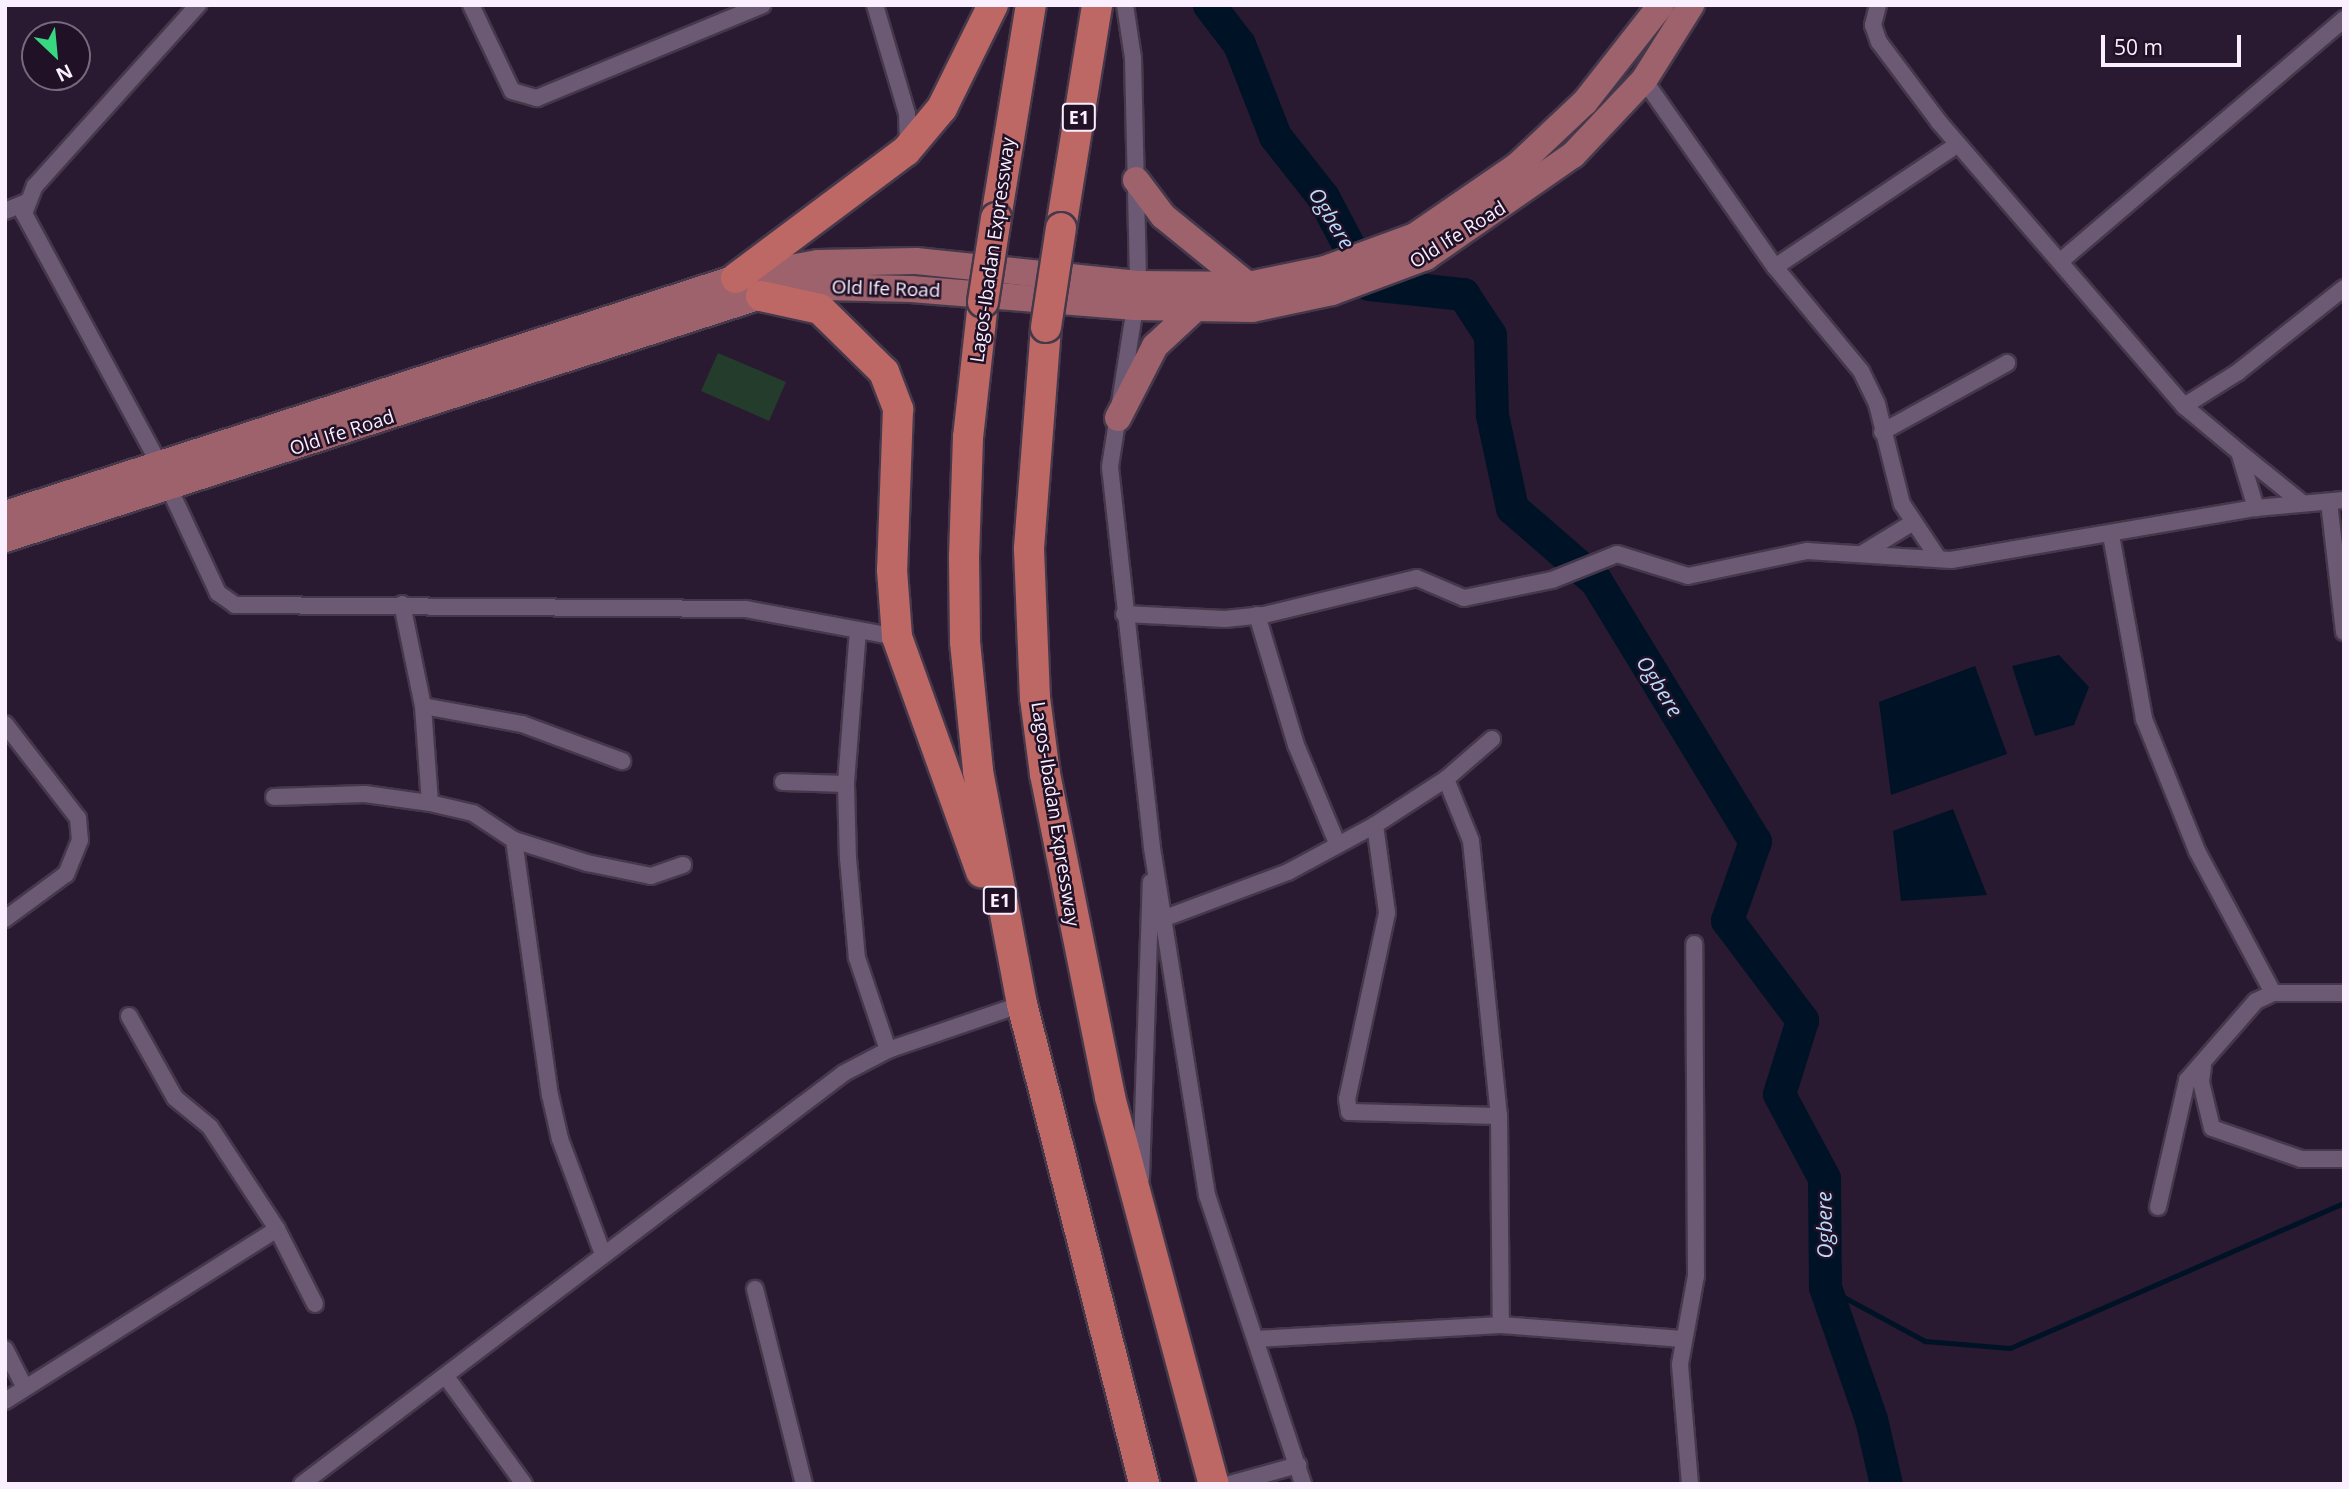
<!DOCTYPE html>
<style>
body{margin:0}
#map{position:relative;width:2349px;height:1489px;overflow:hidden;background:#2a1a31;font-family:"Open Sans",sans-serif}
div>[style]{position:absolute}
.green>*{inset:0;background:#233c2c}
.water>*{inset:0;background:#001226}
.stream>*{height:5px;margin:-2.5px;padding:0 2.5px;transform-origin:2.5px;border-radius:2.5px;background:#001226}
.river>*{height:33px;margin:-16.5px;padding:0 16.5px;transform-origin:16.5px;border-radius:16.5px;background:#001226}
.roads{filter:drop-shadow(2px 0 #45384b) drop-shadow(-2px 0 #45384b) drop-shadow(0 2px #45384b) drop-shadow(0 -2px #45384b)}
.street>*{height:16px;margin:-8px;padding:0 8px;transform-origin:8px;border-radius:8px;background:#6c5974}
.primary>*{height:26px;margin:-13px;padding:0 13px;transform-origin:13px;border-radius:13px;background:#9d626b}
.highway>*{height:30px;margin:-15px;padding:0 15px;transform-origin:15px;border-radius:15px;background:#be6865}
.bridges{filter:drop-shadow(2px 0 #45384b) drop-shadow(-2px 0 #45384b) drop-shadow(0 2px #45384b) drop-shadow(0 -2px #45384b)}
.highway-bridge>*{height:30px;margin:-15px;padding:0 15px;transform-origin:15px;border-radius:15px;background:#be6865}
span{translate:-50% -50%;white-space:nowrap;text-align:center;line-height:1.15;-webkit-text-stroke:5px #201127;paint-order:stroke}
.shield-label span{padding:2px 5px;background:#201127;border:2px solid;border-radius:5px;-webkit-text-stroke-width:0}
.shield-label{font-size:18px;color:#f9effe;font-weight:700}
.street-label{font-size:19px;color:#f9effe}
.water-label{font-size:21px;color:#b9ddfc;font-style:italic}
.frame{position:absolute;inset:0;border:7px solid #f9effe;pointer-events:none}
.north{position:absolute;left:21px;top:21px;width:70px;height:70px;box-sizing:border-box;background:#201127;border:2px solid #776a7d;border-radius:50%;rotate:154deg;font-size:19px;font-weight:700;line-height:28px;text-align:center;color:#f9effe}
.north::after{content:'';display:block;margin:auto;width:24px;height:32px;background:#37d880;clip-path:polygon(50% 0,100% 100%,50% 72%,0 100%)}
.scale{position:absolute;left:2101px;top:35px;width:140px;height:32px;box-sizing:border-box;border:4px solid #f9effe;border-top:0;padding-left:9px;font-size:21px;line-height:24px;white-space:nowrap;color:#f9effe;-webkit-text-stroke:5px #201127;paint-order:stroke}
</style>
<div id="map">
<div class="green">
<i style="clip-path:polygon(718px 353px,786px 382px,769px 421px,701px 391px)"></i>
</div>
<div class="water">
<i style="clip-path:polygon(2059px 655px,2089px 687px,2074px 725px,2035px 736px,2012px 666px)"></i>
<i style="clip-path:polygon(1975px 666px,2007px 754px,1891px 795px,1879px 702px)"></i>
<i style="clip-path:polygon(1953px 809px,1987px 895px,1901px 901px,1893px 831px)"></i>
</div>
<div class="stream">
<i style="left:1825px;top:1287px;width:114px;rotate:28.4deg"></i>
<i style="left:1925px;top:1341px;width:85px;rotate:4.7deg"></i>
<i style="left:2010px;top:1348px;width:364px;rotate:-23.5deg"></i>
</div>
<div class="river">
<i style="left:1209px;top:5px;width:49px;rotate:52.4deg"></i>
<i style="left:1239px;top:44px;width:99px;rotate:68.6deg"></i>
<i style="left:1275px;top:136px;width:78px;rotate:51.8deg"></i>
<i style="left:1323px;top:197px;width:98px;rotate:62.1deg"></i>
<i style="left:1369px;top:284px;width:95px;rotate:6.1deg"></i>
<i style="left:1463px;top:294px;width:49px;rotate:56.6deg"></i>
<i style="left:1490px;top:335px;width:80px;rotate:88.6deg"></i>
<i style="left:1492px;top:415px;width:95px;rotate:77.9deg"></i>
<i style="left:1512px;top:508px;width:111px;rotate:41deg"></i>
<i style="left:1596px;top:581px;width:305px;rotate:58.6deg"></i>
<i style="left:1755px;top:841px;width:84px;rotate:109.5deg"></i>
<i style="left:1727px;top:920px;width:125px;rotate:53.1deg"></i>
<i style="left:1802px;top:1020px;width:77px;rotate:107.3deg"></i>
<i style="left:1779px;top:1094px;width:95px;rotate:61.8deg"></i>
<i style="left:1824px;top:1178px;width:109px;rotate:89.5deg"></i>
<i style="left:1825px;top:1287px;width:140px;rotate:70.8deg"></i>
<i style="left:1871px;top:1419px;width:67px;rotate:77deg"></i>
</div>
<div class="roads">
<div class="street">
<i style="left:471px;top:5px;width:95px;rotate:64.5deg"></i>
<i style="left:512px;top:91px;width:26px;rotate:16deg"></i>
<i style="left:537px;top:98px;width:244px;rotate:-22.4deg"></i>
<i style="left:875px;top:5px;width:114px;rotate:73.6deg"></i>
<i style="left:907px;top:114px;width:31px;rotate:88deg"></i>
<i style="left:1125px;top:5px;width:54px;rotate:81.4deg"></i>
<i style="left:1133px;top:58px;width:226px;rotate:88.7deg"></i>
<i style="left:1878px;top:5px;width:21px;rotate:104deg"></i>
<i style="left:1873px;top:25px;width:18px;rotate:71deg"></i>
<i style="left:1879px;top:42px;width:100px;rotate:53.1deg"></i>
<i style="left:1939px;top:122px;width:375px;rotate:49.2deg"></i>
<i style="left:2184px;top:406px;width:72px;rotate:39.9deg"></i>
<i style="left:2239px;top:452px;width:59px;rotate:73.1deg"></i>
<i style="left:1644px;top:80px;width:228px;rotate:55deg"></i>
<i style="left:1775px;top:267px;width:135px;rotate:50.4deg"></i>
<i style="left:1861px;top:371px;width:37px;rotate:64deg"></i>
<i style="left:1877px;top:404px;width:103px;rotate:76deg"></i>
<i style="left:1902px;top:504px;width:65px;rotate:56.3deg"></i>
<i style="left:5px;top:211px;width:24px;rotate:-22deg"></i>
<i style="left:2062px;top:260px;width:371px;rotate:-40.5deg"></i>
<i style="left:1775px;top:267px;width:220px;rotate:-33.9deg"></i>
<i style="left:1135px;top:307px;width:162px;rotate:98.9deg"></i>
<i style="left:1110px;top:467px;width:383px;rotate:83.7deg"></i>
<i style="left:1152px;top:848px;width:351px;rotate:81deg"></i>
<i style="left:1207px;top:1195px;width:305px;rotate:71.6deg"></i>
<i style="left:2184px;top:406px;width:64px;rotate:-32.2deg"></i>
<i style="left:2238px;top:372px;width:135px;rotate:-38.4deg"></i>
<i style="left:1882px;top:432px;width:143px;rotate:-28.9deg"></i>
<i style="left:2239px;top:452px;width:80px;rotate:38.9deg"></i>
<i style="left:161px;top:467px;width:288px;rotate:-118.4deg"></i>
<i style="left:24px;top:214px;width:30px;rotate:-69deg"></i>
<i style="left:35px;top:186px;width:244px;rotate:-48deg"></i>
<i style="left:170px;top:490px;width:114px;rotate:65deg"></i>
<i style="left:218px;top:593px;width:21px;rotate:35deg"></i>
<i style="left:235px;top:605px;width:511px;rotate:0.45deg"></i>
<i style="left:746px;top:609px;width:154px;rotate:10.5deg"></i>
<i style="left:2329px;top:502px;width:131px;rotate:83.4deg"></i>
<i style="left:2111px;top:535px;width:187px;rotate:79.8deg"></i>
<i style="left:2144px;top:719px;width:142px;rotate:68.1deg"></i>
<i style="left:2197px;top:851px;width:161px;rotate:61.8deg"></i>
<i style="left:1863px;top:553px;width:57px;rotate:-31.5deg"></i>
<i style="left:402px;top:604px;width:104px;rotate:78.4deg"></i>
<i style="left:423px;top:706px;width:97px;rotate:85.9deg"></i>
<i style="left:1124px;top:614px;width:101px;rotate:2.8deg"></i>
<i style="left:1225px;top:619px;width:39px;rotate:-6deg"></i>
<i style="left:1264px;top:615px;width:157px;rotate:-13.6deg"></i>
<i style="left:1417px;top:578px;width:51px;rotate:23.1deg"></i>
<i style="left:1464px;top:598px;width:90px;rotate:-11.6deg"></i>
<i style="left:1552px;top:580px;width:70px;rotate:-21.8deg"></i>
<i style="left:1617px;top:554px;width:74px;rotate:17.2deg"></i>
<i style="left:1688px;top:576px;width:122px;rotate:-11.9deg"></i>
<i style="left:1807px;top:551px;width:144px;rotate:3.6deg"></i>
<i style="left:1951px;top:560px;width:309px;rotate:-9.7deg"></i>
<i style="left:2256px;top:508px;width:88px;rotate:-5.2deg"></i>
<i style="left:1257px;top:615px;width:136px;rotate:73.3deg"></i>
<i style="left:1296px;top:745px;width:106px;rotate:67.3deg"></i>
<i style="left:858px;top:630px;width:154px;rotate:94.5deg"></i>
<i style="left:846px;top:784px;width:74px;rotate:88.5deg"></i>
<i style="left:848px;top:858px;width:100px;rotate:84.9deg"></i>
<i style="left:857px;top:958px;width:97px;rotate:71.4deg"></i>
<i style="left:423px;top:706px;width:101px;rotate:10.3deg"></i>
<i style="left:522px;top:724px;width:107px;rotate:20.3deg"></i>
<i style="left:5px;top:724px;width:119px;rotate:52.2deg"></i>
<i style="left:78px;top:818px;width:22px;rotate:85deg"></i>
<i style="left:80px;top:840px;width:37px;rotate:112deg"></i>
<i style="left:66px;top:874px;width:76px;rotate:143.6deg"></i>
<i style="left:1446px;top:779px;width:67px;rotate:68deg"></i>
<i style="left:1471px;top:841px;width:276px;rotate:84.2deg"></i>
<i style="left:1499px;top:1116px;width:209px;rotate:89.5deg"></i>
<i style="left:783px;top:782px;width:63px;rotate:1.8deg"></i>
<i style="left:274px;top:797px;width:91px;rotate:-1.9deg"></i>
<i style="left:365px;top:794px;width:66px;rotate:7.9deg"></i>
<i style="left:430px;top:803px;width:44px;rotate:13.1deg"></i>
<i style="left:473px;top:813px;width:49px;rotate:33.4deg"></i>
<i style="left:514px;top:840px;width:77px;rotate:17.5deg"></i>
<i style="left:587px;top:863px;width:65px;rotate:11.5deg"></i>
<i style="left:651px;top:876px;width:34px;rotate:-19deg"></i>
<i style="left:1375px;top:825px;width:89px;rotate:82.2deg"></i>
<i style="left:1387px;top:913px;width:190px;rotate:102.1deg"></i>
<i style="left:1347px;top:1099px;width:13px;rotate:81deg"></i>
<i style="left:1349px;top:1112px;width:150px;rotate:1.5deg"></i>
<i style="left:514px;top:840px;width:258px;rotate:82deg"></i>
<i style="left:550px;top:1095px;width:45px;rotate:77.2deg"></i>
<i style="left:560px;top:1139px;width:123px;rotate:69.5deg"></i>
<i style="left:1165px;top:918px;width:131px;rotate:-20.5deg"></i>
<i style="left:1288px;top:872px;width:99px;rotate:-28.4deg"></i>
<i style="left:1375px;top:825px;width:85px;rotate:-32.9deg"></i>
<i style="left:1446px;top:779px;width:61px;rotate:-41deg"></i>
<i style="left:129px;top:1016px;width:94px;rotate:60.7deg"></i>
<i style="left:175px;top:1098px;width:45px;rotate:39.6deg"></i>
<i style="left:210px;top:1127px;width:122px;rotate:56.7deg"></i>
<i style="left:277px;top:1229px;width:84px;rotate:63.1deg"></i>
<i style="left:2203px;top:1066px;width:16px;rotate:97deg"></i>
<i style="left:2201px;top:1082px;width:47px;rotate:76.6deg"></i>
<i style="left:2212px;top:1128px;width:94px;rotate:19.2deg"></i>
<i style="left:2301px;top:1159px;width:43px"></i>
<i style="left:1141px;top:1178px;width:296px;rotate:-88.1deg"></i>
<i style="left:2158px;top:1207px;width:130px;rotate:-77.1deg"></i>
<i style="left:2187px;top:1080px;width:105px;rotate:-48.9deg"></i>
<i style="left:2256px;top:1001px;width:19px;rotate:-25deg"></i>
<i style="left:2273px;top:993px;width:71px"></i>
<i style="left:755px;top:1289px;width:201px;rotate:75.9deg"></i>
<i style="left:1256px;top:1339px;width:245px;rotate:-3.3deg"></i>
<i style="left:1501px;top:1325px;width:182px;rotate:4.4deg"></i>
<i style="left:5px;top:1349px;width:44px;rotate:62.9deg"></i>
<i style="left:447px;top:1378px;width:131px;rotate:54deg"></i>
<i style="left:5px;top:1401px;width:322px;rotate:-32.3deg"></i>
<i style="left:302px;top:1484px;width:680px;rotate:-37.17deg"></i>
<i style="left:844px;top:1073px;width:50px;rotate:-27.6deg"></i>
<i style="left:888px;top:1050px;width:142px;rotate:-18.9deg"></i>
<i style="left:1230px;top:1484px;width:71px;rotate:-15.6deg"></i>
<i style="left:1690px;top:1484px;width:120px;rotate:-94.8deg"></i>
<i style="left:1680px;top:1364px;width:89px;rotate:-79.7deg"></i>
<i style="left:1696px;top:1276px;width:332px;rotate:-90.3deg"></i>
</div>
<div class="primary">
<i style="left:1136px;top:180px;width:45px;rotate:53.1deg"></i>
<i style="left:1163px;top:216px;width:109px;rotate:39.1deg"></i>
<i style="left:1118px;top:418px;width:81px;rotate:-62.8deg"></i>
<i style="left:1155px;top:346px;width:54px;rotate:-42.8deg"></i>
<i style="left:5px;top:514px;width:768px;rotate:-17.89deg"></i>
<i style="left:736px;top:278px;width:83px;rotate:-10.4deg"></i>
<i style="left:818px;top:263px;width:98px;rotate:-1.2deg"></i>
<i style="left:916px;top:261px;width:223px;rotate:5.9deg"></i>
<i style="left:1138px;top:284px;width:110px;rotate:0.5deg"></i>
<i style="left:1248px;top:285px;width:79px;rotate:-11.7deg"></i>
<i style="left:1325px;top:269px;width:96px;rotate:-20.1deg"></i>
<i style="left:1415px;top:236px;width:124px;rotate:-34.5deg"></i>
<i style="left:1517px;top:166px;width:93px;rotate:-43.3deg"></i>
<i style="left:1585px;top:102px;width:123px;rotate:-51.9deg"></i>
<i style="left:5px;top:539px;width:794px;rotate:-17.82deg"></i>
<i style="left:761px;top:296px;width:62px;rotate:-8.4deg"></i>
<i style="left:822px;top:287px;width:89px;rotate:1.3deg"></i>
<i style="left:911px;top:289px;width:225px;rotate:4.6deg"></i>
<i style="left:1135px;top:307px;width:117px;rotate:1deg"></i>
<i style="left:1252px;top:309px;width:82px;rotate:-12deg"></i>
<i style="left:1332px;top:292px;width:100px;rotate:-20.4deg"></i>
<i style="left:1426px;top:257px;width:179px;rotate:-34.8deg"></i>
<i style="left:1573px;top:155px;width:103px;rotate:-46.6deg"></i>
<i style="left:1644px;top:80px;width:89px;rotate:-57.9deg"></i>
</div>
<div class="highway">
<i style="left:996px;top:218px;width:216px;rotate:-80.7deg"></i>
<i style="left:1061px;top:228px;width:226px;rotate:-80.8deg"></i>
<i style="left:736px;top:278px;width:212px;rotate:-36.8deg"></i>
<i style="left:906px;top:151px;width:56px;rotate:-50.1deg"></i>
<i style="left:942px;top:108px;width:115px;rotate:-63.7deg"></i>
<i style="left:761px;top:296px;width:60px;rotate:12.4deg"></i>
<i style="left:820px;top:309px;width:90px;rotate:44.5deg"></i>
<i style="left:884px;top:372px;width:40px;rotate:69deg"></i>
<i style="left:898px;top:409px;width:161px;rotate:92.1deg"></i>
<i style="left:892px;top:570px;width:67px;rotate:85.7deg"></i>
<i style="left:897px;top:637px;width:250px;rotate:70.3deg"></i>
<i style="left:983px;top:302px;width:136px;rotate:96.3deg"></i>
<i style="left:968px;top:437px;width:120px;rotate:91.9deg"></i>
<i style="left:964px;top:557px;width:85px;rotate:89.3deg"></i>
<i style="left:965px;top:642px;width:130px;rotate:84.2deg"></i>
<i style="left:978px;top:771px;width:237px;rotate:79.3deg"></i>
<i style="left:1022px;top:1004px;width:495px;rotate:75.7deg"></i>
<i style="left:1046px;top:327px;width:223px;rotate:94.4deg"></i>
<i style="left:1029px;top:549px;width:149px;rotate:87.7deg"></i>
<i style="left:1035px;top:698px;width:77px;rotate:82.5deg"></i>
<i style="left:1045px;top:774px;width:329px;rotate:78.6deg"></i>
<i style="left:1110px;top:1097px;width:401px;rotate:75deg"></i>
</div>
</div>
<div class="bridges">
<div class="highway-bridge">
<i style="left:983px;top:302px;width:85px;rotate:-81.2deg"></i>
<i style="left:1046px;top:327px;width:100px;rotate:-81.4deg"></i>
</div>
</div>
<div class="shield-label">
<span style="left:1079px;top:117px">E1</span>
<span style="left:1000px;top:900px">E1</span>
</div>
<div class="street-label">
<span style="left:1458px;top:235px;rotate:-32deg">Old Ife Road</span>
<span style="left:993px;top:250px;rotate:-82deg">Lagos-Ibadan Expressway</span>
<span style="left:886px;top:289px;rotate:2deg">Old Ife Road</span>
<span style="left:342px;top:433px;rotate:-18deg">Old Ife Road</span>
<span style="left:1055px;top:814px;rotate:81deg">Lagos-Ibadan Expressway</span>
</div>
<div class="water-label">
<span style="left:1332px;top:218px;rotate:59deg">Ogbere</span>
<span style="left:1660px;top:686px;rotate:58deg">Ogbere</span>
<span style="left:1824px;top:1225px;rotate:-91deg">Ogbere</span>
</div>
<div class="frame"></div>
<div class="north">N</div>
<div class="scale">50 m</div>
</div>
